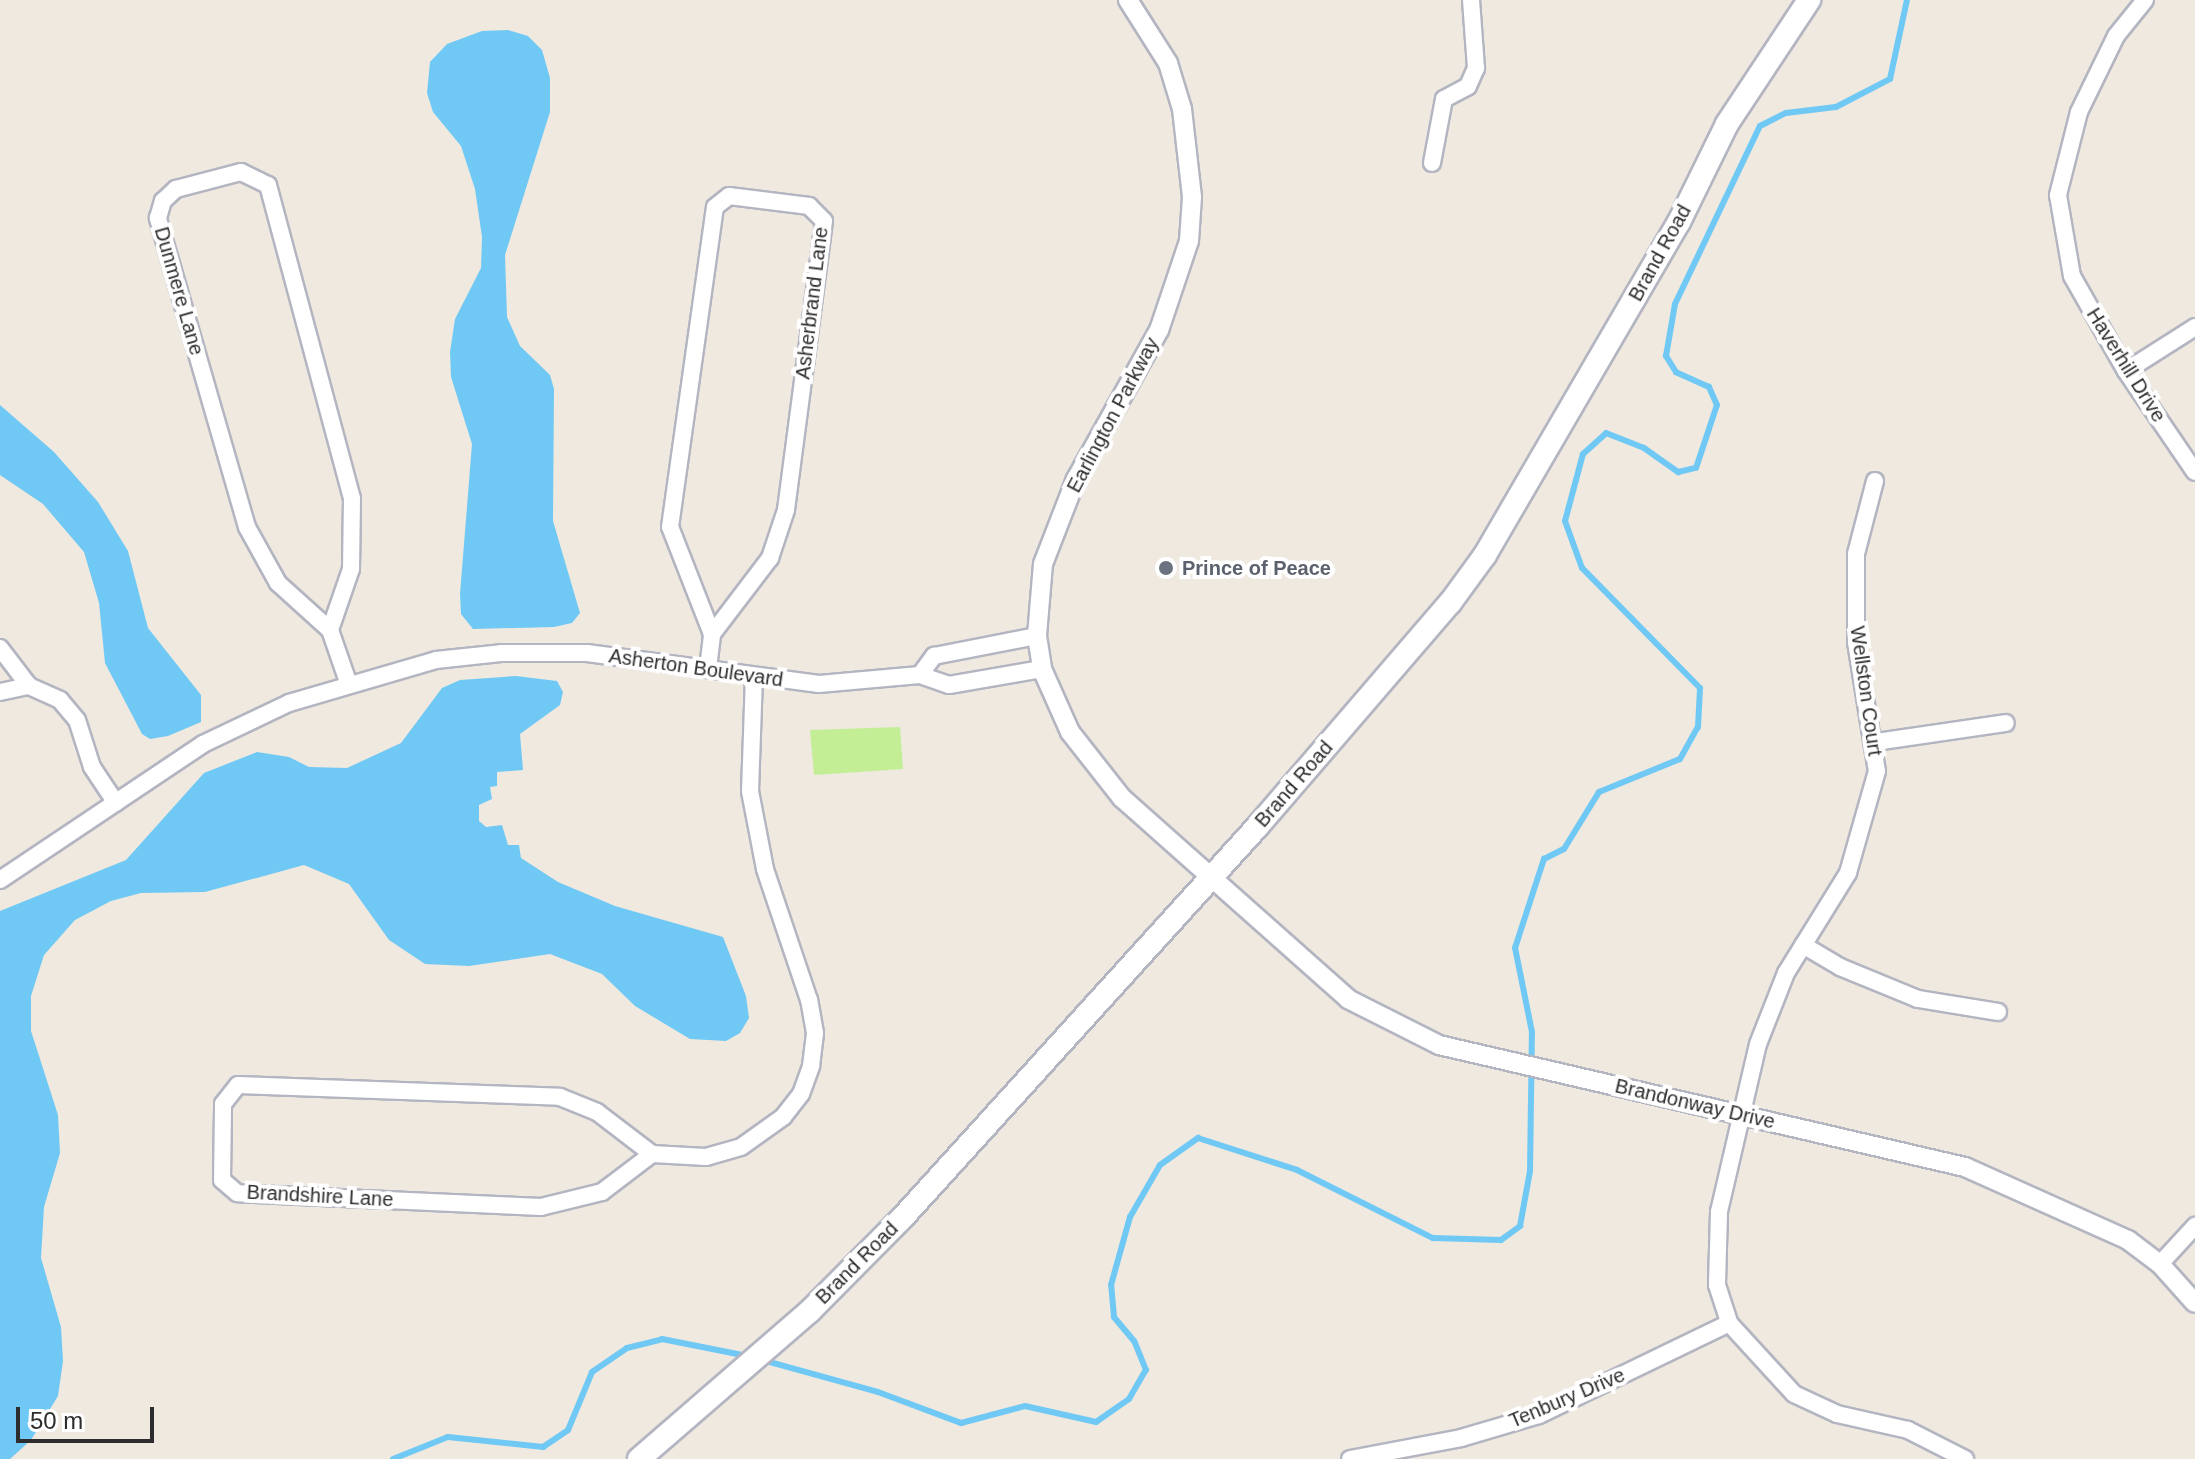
<!DOCTYPE html>
<style>
body{margin:0}
#map{position:relative;width:2195px;height:1459px;overflow:hidden;background:#efe9e0;font-family:Helvetica,sans-serif}
div>[style]{position:absolute}
.pitch>*{inset:0;background:#c4ee96}
.water>*{inset:0;background:#70c9f4}
.stream>*{height:6px;margin:-3px;padding:0 3px;transform-origin:3px;border-radius:3px;background:#70c9f4}
.roads{filter:drop-shadow(2px 0 #b3b5c1) drop-shadow(-2px 0 #b3b5c1) drop-shadow(0 2px #b3b5c1) drop-shadow(0 -2px #b3b5c1)}
.minor>*{height:16px;margin:-8px;padding:0 8px;transform-origin:8px;border-radius:8px;background:#fff}
.tertiary>*{height:18px;margin:-9px;padding:0 9px;transform-origin:9px;border-radius:9px;background:#fff}
.secondary>*{height:22px;margin:-11px;padding:0 11px;transform-origin:11px;border-radius:11px;background:#fff}
.dots>*{width:22px;height:22px;translate:-50% -50%;box-sizing:border-box;border:4px solid #fff;border-radius:50%}
span{translate:-50% -50%;white-space:nowrap;text-align:center;line-height:1.15;-webkit-text-stroke:8px #fff;paint-order:stroke}
.street-label{font-size:20px;color:#2d2d2d}
.worship-label{font-size:20px;color:#5b616d;font-weight:700}
.left{translate:0 -50%;text-align:left}
.scale{position:absolute;left:16px;top:1407px;width:138px;height:36px;box-sizing:border-box;border:4px solid #2d2d2d;border-top:0;padding-left:10px;font-size:24px;line-height:28px;white-space:nowrap;color:#2d2d2d;-webkit-text-stroke:6px #fff;paint-order:stroke}
</style>
<div id="map">
<div class="pitch">
<i style="clip-path:polygon(900px 727px,903px 769px,814px 775px,810px 730px)"></i>
</div>
<div class="water">
<i style="clip-path:polygon(508px 30px,528px 36px,542px 50px,550px 78px,550px 112px,505px 255px,507px 317px,520px 346px,550px 375px,554px 389px,553px 521px,580px 613px,572px 623px,554px 627px,473px 629px,461px 614px,460px 594px,472px 444px,451px 377px,450px 352px,455px 319px,481px 268px,482px 237px,475px 189px,461px 146px,433px 112px,427px 93px,430px 62px,447px 44px,482px 31px)"></i>
<i style="clip-path:polygon(0 405px,54px 452px,98px 502px,128px 551px,148px 628px,201px 695px,201px 722px,168px 736px,150px 739px,142px 734px,105px 663px,99px 603px,84px 552px,43px 504px,0 475px)"></i>
<i style="clip-path:polygon(516px 676px,557px 681px,563px 692px,560px 705px,520px 734px,523px 770px,497px 772px,497px 786px,490px 787px,492px 799px,479px 805px,479px 821px,486px 827px,502px 825px,508px 845px,519px 845px,521px 858px,558px 882px,615px 906px,723px 937px,746px 996px,749px 1018px,740px 1033px,726px 1041px,690px 1039px,635px 1006px,602px 974px,550px 954px,469px 966px,425px 964px,389px 940px,349px 884px,304px 865px,205px 892px,141px 893px,111px 901px,75px 920px,44px 955px,31px 996px,31px 1031px,58px 1115px,60px 1153px,44px 1207px,41px 1258px,61px 1327px,63px 1361px,58px 1396px,31px 1440px,10px 1459px,0 1459px,0 911px,126px 860px,204px 773px,257px 752px,289px 757px,309px 767px,347px 768px,401px 743px,442px 688px,460px 680px)"></i>
</div>
<div class="stream">
<i style="left:762px;top:1360px;width:120px;rotate:15.4deg"></i>
<i style="left:878px;top:1392px;width:89px;rotate:20.5deg"></i>
<i style="left:961px;top:1423px;width:66px;rotate:-14.9deg"></i>
<i style="left:1025px;top:1406px;width:73px;rotate:12.7deg"></i>
<i style="left:1096px;top:1422px;width:40px;rotate:-34.9deg"></i>
<i style="left:1129px;top:1399px;width:34px;rotate:-60deg"></i>
<i style="left:1146px;top:1370px;width:31px;rotate:-112deg"></i>
<i style="left:1134px;top:1341px;width:31px;rotate:-130deg"></i>
<i style="left:1114px;top:1317px;width:32px;rotate:-95deg"></i>
<i style="left:1111px;top:1285px;width:71px;rotate:-74.4deg"></i>
<i style="left:1130px;top:1217px;width:60px;rotate:-60deg"></i>
<i style="left:1160px;top:1165px;width:47px;rotate:-35.4deg"></i>
<i style="left:1198px;top:1138px;width:104px;rotate:17.9deg"></i>
<i style="left:1297px;top:1170px;width:152px;rotate:26.6deg"></i>
<i style="left:1433px;top:1238px;width:68px;rotate:1.7deg"></i>
<i style="left:1501px;top:1240px;width:24px;rotate:-36deg"></i>
<i style="left:1520px;top:1226px;width:56px;rotate:-79.7deg"></i>
<i style="left:1530px;top:1171px;width:139px;rotate:-89.2deg"></i>
<i style="left:1532px;top:1032px;width:86px;rotate:-101.4deg"></i>
<i style="left:1515px;top:948px;width:94px;rotate:-72deg"></i>
<i style="left:1544px;top:859px;width:22px;rotate:-27deg"></i>
<i style="left:1564px;top:849px;width:67px;rotate:-58.4deg"></i>
<i style="left:1599px;top:792px;width:87px;rotate:-22.2deg"></i>
<i style="left:1680px;top:759px;width:37px;rotate:-61deg"></i>
<i style="left:1698px;top:727px;width:39px;rotate:-87deg"></i>
<i style="left:1700px;top:688px;width:168px;rotate:-134.5deg"></i>
<i style="left:1582px;top:568px;width:50px;rotate:-109.9deg"></i>
<i style="left:1565px;top:521px;width:69px;rotate:-75deg"></i>
<i style="left:1583px;top:454px;width:31px;rotate:-42deg"></i>
<i style="left:1606px;top:433px;width:41px;rotate:21.5deg"></i>
<i style="left:1644px;top:448px;width:42px;rotate:35.2deg"></i>
<i style="left:1678px;top:472px;width:18px;rotate:-13deg"></i>
<i style="left:1696px;top:468px;width:66px;rotate:-71.6deg"></i>
<i style="left:1717px;top:405px;width:20px;rotate:-114deg"></i>
<i style="left:1709px;top:387px;width:36px;rotate:-156deg"></i>
<i style="left:1676px;top:372px;width:19px;rotate:-122deg"></i>
<i style="left:1666px;top:356px;width:53px;rotate:-80.2deg"></i>
<i style="left:1675px;top:304px;width:197px;rotate:-64.5deg"></i>
<i style="left:1760px;top:126px;width:29px;rotate:-27deg"></i>
<i style="left:1786px;top:113px;width:50px;rotate:-6.8deg"></i>
<i style="left:1836px;top:107px;width:61px;rotate:-27.4deg"></i>
<i style="left:1890px;top:79px;width:81px;rotate:-77.9deg"></i>
<i style="left:393px;top:1459px;width:59px;rotate:-21.8deg"></i>
<i style="left:448px;top:1437px;width:96px;rotate:6deg"></i>
<i style="left:543px;top:1447px;width:30px;rotate:-34deg"></i>
<i style="left:568px;top:1430px;width:63px;rotate:-67.5deg"></i>
<i style="left:592px;top:1372px;width:42px;rotate:-34.4deg"></i>
<i style="left:627px;top:1348px;width:36px;rotate:-14deg"></i>
<i style="left:662px;top:1339px;width:87px;rotate:11.3deg"></i>
</div>
<div class="roads">
<div class="minor">
<i style="left:2145px;top:0;width:46px;rotate:128.9deg"></i>
<i style="left:2116px;top:36px;width:85px;rotate:116deg"></i>
<i style="left:2079px;top:112px;width:86px;rotate:104.2deg"></i>
<i style="left:2058px;top:195px;width:82px;rotate:80.2deg"></i>
<i style="left:2072px;top:276px;width:109px;rotate:60.4deg"></i>
<i style="left:2126px;top:371px;width:122px;rotate:55.7deg"></i>
<i style="left:1432px;top:163px;width:65px;rotate:-79.4deg"></i>
<i style="left:1444px;top:99px;width:27px;rotate:-28deg"></i>
<i style="left:1468px;top:86px;width:20px;rotate:-66deg"></i>
<i style="left:1476px;top:68px;width:68px;rotate:-94.2deg"></i>
<i style="left:241px;top:172px;width:30px;rotate:26deg"></i>
<i style="left:268px;top:185px;width:324px;rotate:75deg"></i>
<i style="left:352px;top:498px;width:71px;rotate:90.8deg"></i>
<i style="left:351px;top:569px;width:65px;rotate:109deg"></i>
<i style="left:330px;top:630px;width:70px;rotate:-137.9deg"></i>
<i style="left:278px;top:583px;width:64px;rotate:-119deg"></i>
<i style="left:247px;top:527px;width:322px;rotate:-106.1deg"></i>
<i style="left:158px;top:218px;width:18px;rotate:-74deg"></i>
<i style="left:163px;top:201px;width:18px;rotate:-43deg"></i>
<i style="left:176px;top:189px;width:67px;rotate:-14.7deg"></i>
<i style="left:2126px;top:371px;width:82px;rotate:-32.5deg"></i>
<i style="left:1875px;top:481px;width:75px;rotate:104.6deg"></i>
<i style="left:1856px;top:554px;width:88px;rotate:90deg"></i>
<i style="left:1856px;top:642px;width:131px;rotate:80.8deg"></i>
<i style="left:1877px;top:771px;width:106px;rotate:105.9deg"></i>
<i style="left:1848px;top:873px;width:118px;rotate:121.8deg"></i>
<i style="left:1786px;top:973px;width:76px;rotate:111.5deg"></i>
<i style="left:1758px;top:1044px;width:172px;rotate:103.1deg"></i>
<i style="left:1719px;top:1212px;width:73px;rotate:91.6deg"></i>
<i style="left:1717px;top:1285px;width:40px;rotate:72deg"></i>
<i style="left:1729px;top:1323px;width:96px;rotate:47.5deg"></i>
<i style="left:1794px;top:1394px;width:47px;rotate:24.9deg"></i>
<i style="left:1837px;top:1414px;width:73px;rotate:12.7deg"></i>
<i style="left:1908px;top:1430px;width:64px;rotate:27deg"></i>
<i style="left:330px;top:630px;width:55px;rotate:70.9deg"></i>
<i style="left:0;top:648px;width:48px;rotate:52.7deg"></i>
<i style="left:29px;top:686px;width:34px;rotate:24deg"></i>
<i style="left:60px;top:700px;width:26px;rotate:50deg"></i>
<i style="left:77px;top:720px;width:49px;rotate:72.3deg"></i>
<i style="left:92px;top:767px;width:43px;rotate:56.3deg"></i>
<i style="left:708px;top:668px;width:34px;rotate:-83deg"></i>
<i style="left:712px;top:634px;width:115px;rotate:-111.4deg"></i>
<i style="left:670px;top:527px;width:323px;rotate:-82deg"></i>
<i style="left:715px;top:207px;width:18px;rotate:-38deg"></i>
<i style="left:729px;top:196px;width:81px;rotate:7.1deg"></i>
<i style="left:809px;top:206px;width:21px;rotate:45deg"></i>
<i style="left:824px;top:221px;width:291px;rotate:97.5deg"></i>
<i style="left:786px;top:510px;width:51px;rotate:108.4deg"></i>
<i style="left:770px;top:558px;width:96px;rotate:127.3deg"></i>
<i style="left:920px;top:675px;width:24px;rotate:-54deg"></i>
<i style="left:934px;top:656px;width:105px;rotate:-11deg"></i>
<i style="left:0;top:692px;width:30px;rotate:-12deg"></i>
<i style="left:1876px;top:742px;width:131px;rotate:-8.3deg"></i>
<i style="left:0;top:880px;width:244px;rotate:-33.8deg"></i>
<i style="left:203px;top:744px;width:95px;rotate:-25.5deg"></i>
<i style="left:289px;top:703px;width:153px;rotate:-16.3deg"></i>
<i style="left:436px;top:660px;width:65px;rotate:-6.1deg"></i>
<i style="left:501px;top:653px;width:86px"></i>
<i style="left:587px;top:653px;width:234px;rotate:7.6deg"></i>
<i style="left:819px;top:684px;width:101px;rotate:-5.1deg"></i>
<i style="left:920px;top:675px;width:31px;rotate:19deg"></i>
<i style="left:949px;top:685px;width:94px;rotate:-9.8deg"></i>
<i style="left:1803px;top:945px;width:43px;rotate:30.7deg"></i>
<i style="left:1840px;top:967px;width:84px;rotate:22.3deg"></i>
<i style="left:1918px;top:999px;width:81px;rotate:9.2deg"></i>
<i style="left:238px;top:1085px;width:322px;rotate:2.1deg"></i>
<i style="left:560px;top:1097px;width:40px;rotate:22deg"></i>
<i style="left:597px;top:1112px;width:69px;rotate:37.4deg"></i>
<i style="left:652px;top:1154px;width:63px;rotate:142.8deg"></i>
<i style="left:602px;top:1192px;width:63px;rotate:166.2deg"></i>
<i style="left:541px;top:1207px;width:304px;rotate:-177.4deg"></i>
<i style="left:237px;top:1193px;width:20px;rotate:-139deg"></i>
<i style="left:222px;top:1180px;width:76px;rotate:-89.2deg"></i>
<i style="left:223px;top:1104px;width:24px;rotate:-52deg"></i>
<i style="left:652px;top:1154px;width:54px;rotate:3.2deg"></i>
<i style="left:706px;top:1157px;width:36px;rotate:-16deg"></i>
<i style="left:741px;top:1147px;width:52px;rotate:-35.5deg"></i>
<i style="left:783px;top:1117px;width:29px;rotate:-52deg"></i>
<i style="left:801px;top:1094px;width:30px;rotate:-70deg"></i>
<i style="left:811px;top:1066px;width:33px;rotate:-83deg"></i>
<i style="left:815px;top:1033px;width:34px;rotate:-100deg"></i>
<i style="left:809px;top:1000px;width:138px;rotate:-108.6deg"></i>
<i style="left:765px;top:869px;width:79px;rotate:-100.9deg"></i>
<i style="left:750px;top:791px;width:115px;rotate:-88deg"></i>
<i style="left:2160px;top:1264px;width:52px;rotate:-47.4deg"></i>
<i style="left:1350px;top:1459px;width:113px;rotate:-10.7deg"></i>
<i style="left:1461px;top:1438px;width:81px;rotate:-16.4deg"></i>
<i style="left:1539px;top:1415px;width:211px;rotate:-25.8deg"></i>
</div>
<div class="tertiary">
<i style="left:1128px;top:0;width:75px;rotate:57.6deg"></i>
<i style="left:1168px;top:63px;width:48px;rotate:73.1deg"></i>
<i style="left:1182px;top:109px;width:89px;rotate:83.5deg"></i>
<i style="left:1192px;top:197px;width:44px;rotate:93.9deg"></i>
<i style="left:1189px;top:241px;width:94px;rotate:108.6deg"></i>
<i style="left:1159px;top:330px;width:171px;rotate:119.1deg"></i>
<i style="left:1076px;top:479px;width:91px;rotate:111.2deg"></i>
<i style="left:1043px;top:564px;width:72px;rotate:94.8deg"></i>
<i style="left:1037px;top:636px;width:33px;rotate:81deg"></i>
<i style="left:1042px;top:669px;width:69px;rotate:66deg"></i>
<i style="left:1070px;top:732px;width:84px;rotate:51.8deg"></i>
<i style="left:1122px;top:798px;width:302px;rotate:41.6deg"></i>
<i style="left:1348px;top:999px;width:102px;rotate:26.8deg"></i>
<i style="left:1439px;top:1045px;width:540px;rotate:13.06deg"></i>
<i style="left:1965px;top:1167px;width:179px;rotate:24.1deg"></i>
<i style="left:2128px;top:1240px;width:40px;rotate:37deg"></i>
<i style="left:2160px;top:1264px;width:52px;rotate:48.1deg"></i>
</div>
<div class="secondary">
<i style="left:639px;top:1459px;width:226px;rotate:-40.9deg"></i>
<i style="left:810px;top:1311px;width:134px;rotate:-45.3deg"></i>
<i style="left:904px;top:1216px;width:525px;rotate:-47.78deg"></i>
<i style="left:1257px;top:827px;width:296px;rotate:-49.3deg"></i>
<i style="left:1450px;top:603px;width:59px;rotate:-53.9deg"></i>
<i style="left:1485px;top:555px;width:385px;rotate:-59.8deg"></i>
<i style="left:1679px;top:222px;width:109px;rotate:-63.9deg"></i>
<i style="left:1727px;top:124px;width:149px;rotate:-56.5deg"></i>
</div>
</div>
<div class="dots">
<i style="left:1166px;top:568px;background:#6b7280"></i>
</div>
<div class="street-label">
<span style="left:1660px;top:253px;rotate:-61deg">Brand Road</span>
<span style="left:179px;top:291px;rotate:74deg">Dunmere Lane</span>
<span style="left:812px;top:303px;rotate:-83deg">Asherbrand Lane</span>
<span style="left:2126px;top:365px;rotate:58deg">Haverhill Drive</span>
<span style="left:1113px;top:415px;rotate:-62deg">Earlington Parkway</span>
<span style="left:696px;top:668px;rotate:8deg">Asherton Boulevard</span>
<span style="left:1866px;top:691px;rotate:82deg">Wellston Court</span>
<span style="left:1294px;top:784px;rotate:-49deg">Brand Road</span>
<span style="left:1695px;top:1104px;rotate:13deg">Brandonway Drive</span>
<span style="left:320px;top:1196px;rotate:3deg">Brandshire Lane</span>
<span style="left:857px;top:1263px;rotate:-45deg">Brand Road</span>
<span style="left:1567px;top:1398px;rotate:-23deg">Tenbury Drive</span>
</div>
<div class="worship-label">
<span class="left" style="left:1182px;top:568px">Prince of Peace</span>
</div>
<div class="scale">50 m</div>
</div>
